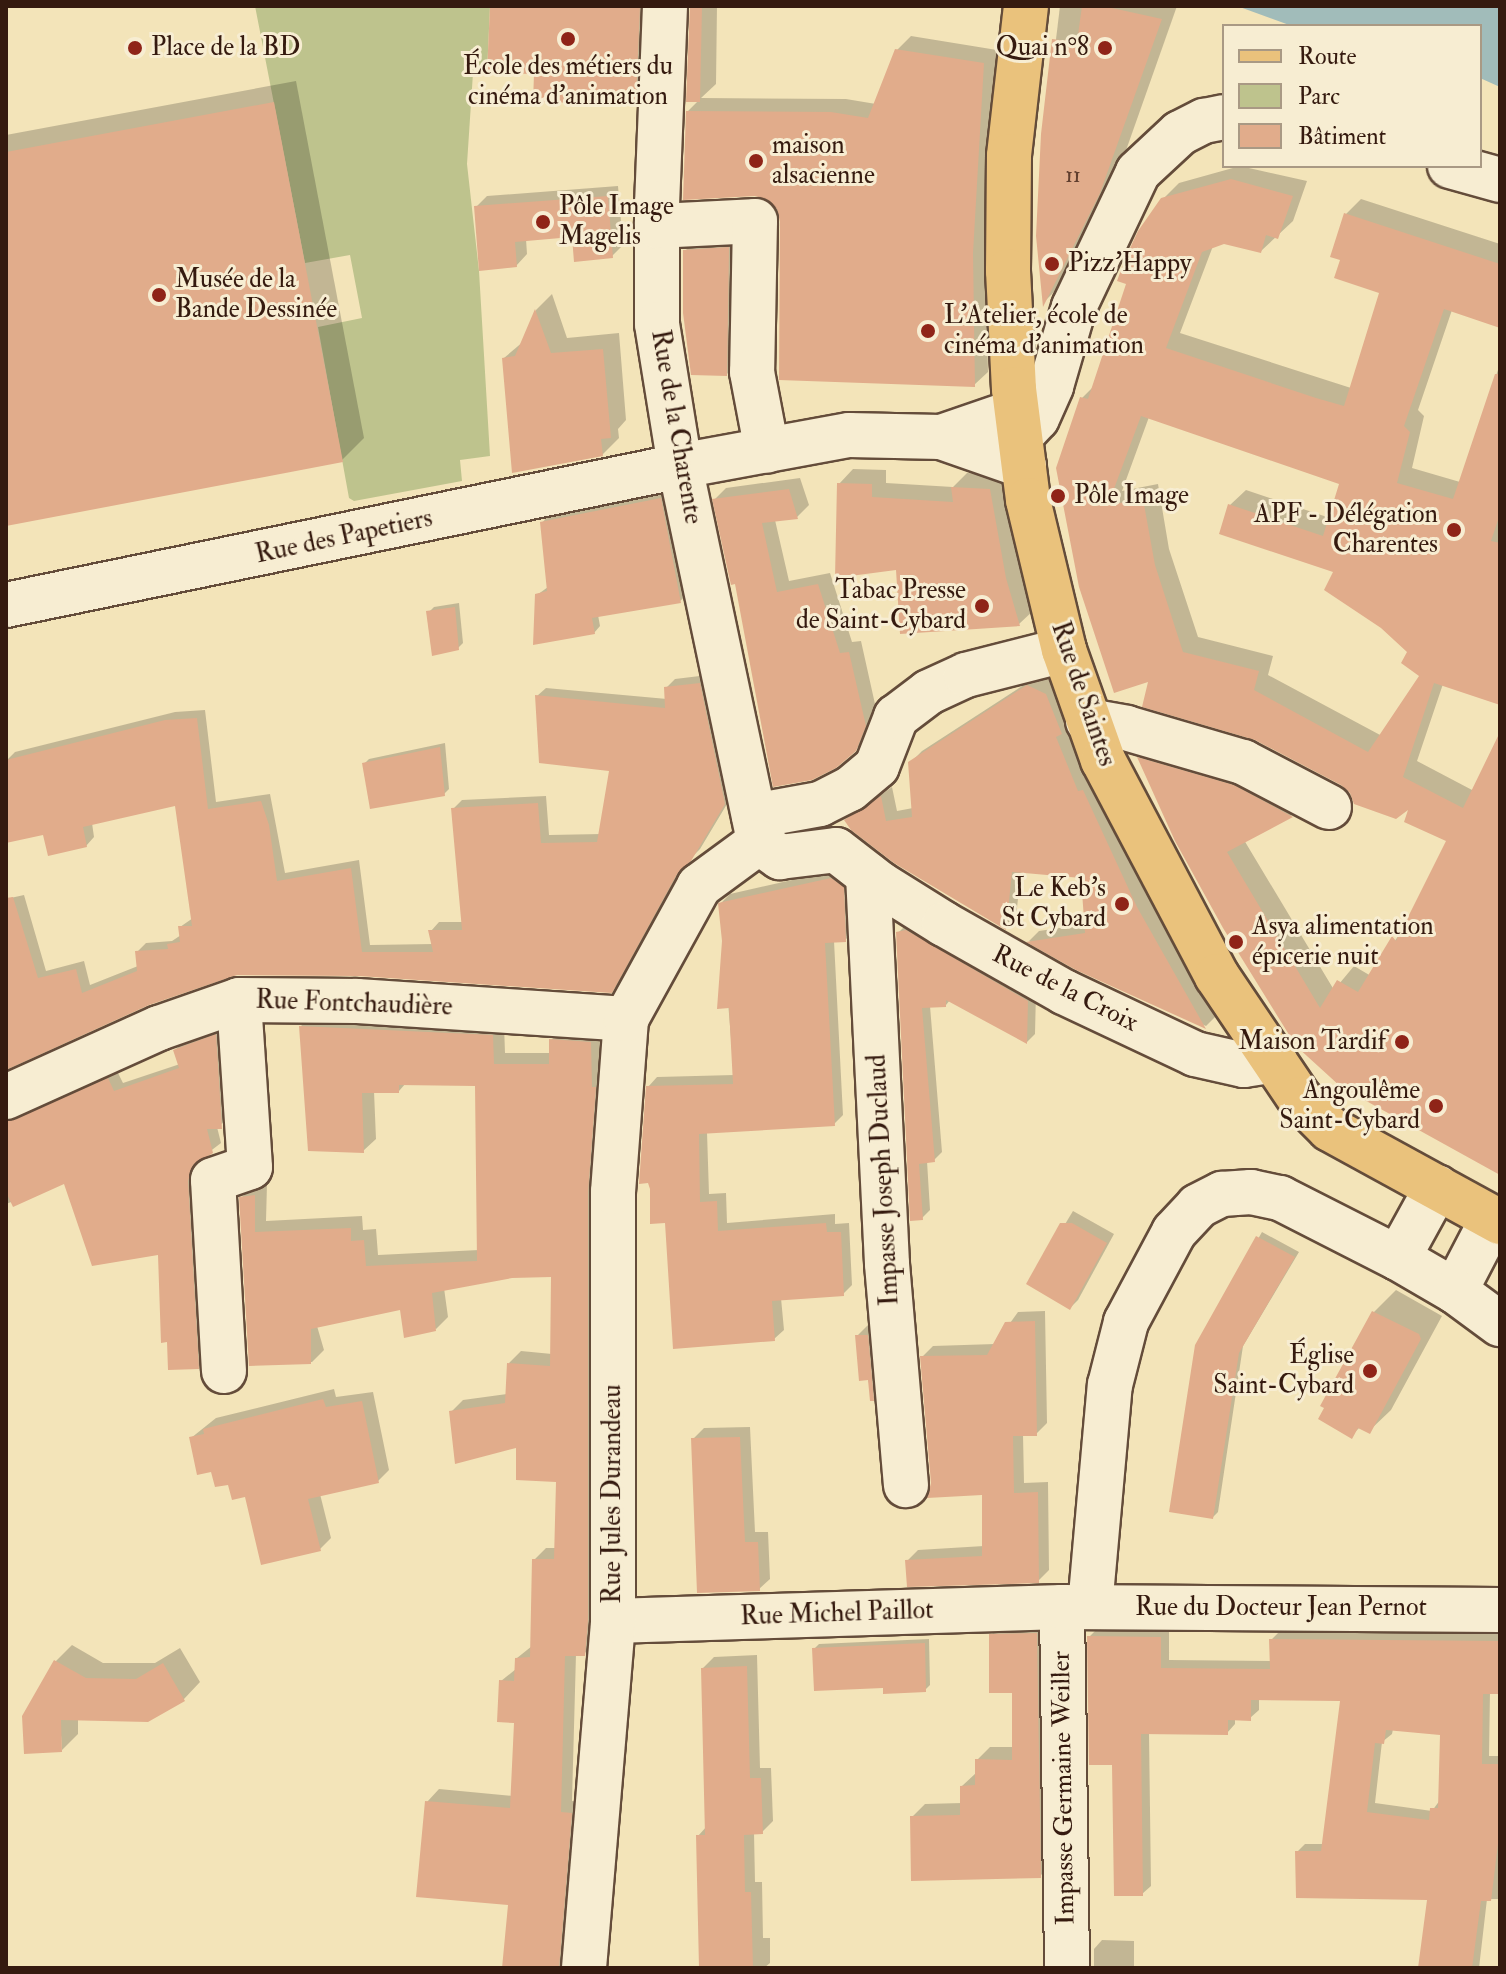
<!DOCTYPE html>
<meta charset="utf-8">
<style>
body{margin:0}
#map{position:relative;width:1506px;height:1974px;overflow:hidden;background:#f3e4b9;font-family:"IM FELL Double Pica",serif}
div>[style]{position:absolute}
.green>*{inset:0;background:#bec38d}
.water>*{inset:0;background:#a1bcba}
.shadow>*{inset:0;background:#0003}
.building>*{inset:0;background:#e1ac8b}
.roads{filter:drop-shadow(2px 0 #644c3a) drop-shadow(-2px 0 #644c3a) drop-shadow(0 2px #644c3a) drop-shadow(0 -2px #644c3a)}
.minor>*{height:44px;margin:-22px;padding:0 22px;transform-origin:22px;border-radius:22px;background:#f7edd2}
.major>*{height:44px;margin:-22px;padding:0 22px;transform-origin:22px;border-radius:22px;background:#eac27c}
.dots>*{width:22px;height:22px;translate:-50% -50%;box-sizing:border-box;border:4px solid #f7edd2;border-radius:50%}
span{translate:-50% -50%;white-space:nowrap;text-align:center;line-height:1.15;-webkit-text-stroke:6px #f7edd2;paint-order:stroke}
.number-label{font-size:22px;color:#603e2e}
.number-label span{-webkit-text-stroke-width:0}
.poi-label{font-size:26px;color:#351a0f}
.left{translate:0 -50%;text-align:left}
.right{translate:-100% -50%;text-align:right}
.street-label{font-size:26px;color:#351a0f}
.frame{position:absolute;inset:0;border:8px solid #351a0f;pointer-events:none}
.legend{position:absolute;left:1222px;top:24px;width:260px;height:144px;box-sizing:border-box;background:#f7edd2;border:2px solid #a99984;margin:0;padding:10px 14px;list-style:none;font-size:24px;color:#351a0f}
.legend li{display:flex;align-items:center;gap:16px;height:40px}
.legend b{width:40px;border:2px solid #a99984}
</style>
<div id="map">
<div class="green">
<i style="clip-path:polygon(255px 6px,490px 6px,487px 73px,473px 73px,467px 164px,479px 271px,490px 456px,460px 460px,462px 481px,354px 501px,349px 498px,318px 327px,362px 318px,350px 255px,305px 263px)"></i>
</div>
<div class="water">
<i style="clip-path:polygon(1237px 6px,1500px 6px,1500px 87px,1480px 78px,1480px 26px,1292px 26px)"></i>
</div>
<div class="shadow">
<i style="clip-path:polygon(492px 6px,655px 6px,652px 81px,635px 97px,590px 96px,584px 101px,536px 72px)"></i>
<i style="clip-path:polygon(692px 6px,717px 6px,716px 84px,701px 98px,846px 99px,876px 104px,897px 50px,911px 36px,997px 50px,985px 238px,988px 372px,974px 385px,782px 221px,779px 208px,688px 111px,699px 100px)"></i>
<i style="clip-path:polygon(1060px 6px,1177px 6px,1118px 173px,1061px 285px,1044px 302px,1041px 164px)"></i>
<i style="clip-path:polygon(296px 81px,364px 438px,342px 460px,6px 524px,6px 135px)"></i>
<i style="clip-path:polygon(evenodd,1240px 166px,1307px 181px,1293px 221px,1261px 251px,1224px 242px,1213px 246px,1180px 333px,1351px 388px,1381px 292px,1343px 258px,1346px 214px,1361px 199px,1500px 244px,1500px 326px,1452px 310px,1418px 410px,1424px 416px,1412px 468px,1460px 482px,1500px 364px,1500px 703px,1443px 684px,1417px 761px,1474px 791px,1500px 737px,1500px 1172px,1343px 1086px,1177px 840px,1139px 758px,1154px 743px,1307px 800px,1292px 815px,1244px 840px,1334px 990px,1354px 966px,1371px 976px,1405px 926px,1448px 840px,1413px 804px,1351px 792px,1342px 783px,1151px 679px,1115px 691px,1082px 398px,1094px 386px,1163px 199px,1179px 183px,1240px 166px,1149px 417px,1342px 482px,1330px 518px,1246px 490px,1230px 505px,1336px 571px,1382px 626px,1410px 652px,1422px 676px,1382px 736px,1268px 675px,1273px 656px,1198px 637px,1169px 549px,1158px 484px,1122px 491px,1149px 417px)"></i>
<i style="clip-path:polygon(618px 186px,623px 245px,612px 256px,574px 235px,526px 239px,527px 254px,516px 266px,476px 207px,487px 196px)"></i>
<i style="clip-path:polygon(745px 232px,743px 358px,727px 374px,685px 251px,702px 234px)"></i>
<i style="clip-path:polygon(552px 294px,567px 338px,619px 333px,626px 420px,618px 429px,619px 438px,602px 455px,504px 358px,524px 341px,536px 310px)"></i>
<i style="clip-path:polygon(853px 469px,886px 470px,886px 483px,953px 487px,967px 473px,1004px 475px,1020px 563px,1034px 610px,1019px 624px,898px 568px,839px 484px)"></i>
<i style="clip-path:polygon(800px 478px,809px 505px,797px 517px,775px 520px,789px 581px,830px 573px,852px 642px,861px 641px,877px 713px,867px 737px,855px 750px,737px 582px,715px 499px,726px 488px)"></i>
<i style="clip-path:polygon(667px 493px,687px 595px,680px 601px,598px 615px,600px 626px,594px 633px,537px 595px,548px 587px,542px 523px,548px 516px)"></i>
<i style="clip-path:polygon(459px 603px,463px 643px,458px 648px,429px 612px,434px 607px)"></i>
<i style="clip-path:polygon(708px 675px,733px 794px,700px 849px,685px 864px,620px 982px,611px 991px,359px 974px,236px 973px,148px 1003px,6px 1067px,6px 899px,24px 895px,46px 971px,84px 961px,90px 985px,138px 966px,137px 952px,146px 943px,172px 941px,181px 935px,180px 927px,193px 918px,176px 803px,92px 823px,94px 837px,86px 846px,44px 833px,6px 841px,6px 761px,15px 752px,175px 712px,205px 710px,216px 802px,270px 794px,285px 873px,359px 860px,370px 945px,433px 944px,431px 931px,439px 922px,463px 922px,453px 809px,462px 800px,546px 796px,549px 835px,601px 834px,611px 769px,537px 696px,546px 688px,667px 699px,666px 688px,675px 679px)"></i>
<i style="clip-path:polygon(1039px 675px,1056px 683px,1072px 722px,1067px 726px,1089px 781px,1094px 780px,1148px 896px,1216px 1016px,1206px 1026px,1076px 968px,1029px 941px,1039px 931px,1087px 924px,1083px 876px,1021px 871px,1016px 917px,1005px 928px,846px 820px,892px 787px,897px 811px,913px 808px,910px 763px,922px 751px)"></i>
<i style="clip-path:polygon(445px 743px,449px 789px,444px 794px,364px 764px,369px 759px)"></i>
<i style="clip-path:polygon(841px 869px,852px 878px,855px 931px,845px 940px,834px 941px,843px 1115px,834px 1124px,707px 1132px,709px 1194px,726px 1193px,727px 1223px,835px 1214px,835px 1224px,849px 1223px,852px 1285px,843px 1294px,781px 1298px,784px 1330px,774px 1339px,667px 1221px,648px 1087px,657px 1077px,734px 1075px,720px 904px,730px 894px)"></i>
<i style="clip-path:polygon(906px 925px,1036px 992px,1035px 1034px,1027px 1042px,950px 1000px,946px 1005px,930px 1006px,942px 1152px,934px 1160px,927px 1161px,930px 1210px,922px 1218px,898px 933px)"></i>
<i style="clip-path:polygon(313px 1014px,504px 1024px,505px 1053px,551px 1053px,551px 1040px,563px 1028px,602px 1030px,596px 1641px,584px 1654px,576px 1654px,572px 1801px,583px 1802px,576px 1968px,504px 1968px,510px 1903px,427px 1802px,439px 1789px,513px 1796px,516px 1721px,501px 1681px,516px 1669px,517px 1658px,532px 1646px,534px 1560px,546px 1548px,556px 1548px,558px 1480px,518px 1446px,451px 1412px,463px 1400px,507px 1394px,509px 1363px,521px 1351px,552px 1354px,553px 1274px,512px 1276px,444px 1288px,448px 1317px,436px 1329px,401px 1308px,317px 1326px,324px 1350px,312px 1362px,251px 1364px,241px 1198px,253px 1186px,267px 1184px,266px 1221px,362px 1216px,363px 1230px,376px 1229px,378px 1255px,479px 1250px,477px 1084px,406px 1083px,399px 1091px,374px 1091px,376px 1139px,363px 1151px,301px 1026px)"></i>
<i style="clip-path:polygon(224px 1027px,230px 1118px,217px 1127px,221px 1143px,200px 1159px,196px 1171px,207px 1358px,198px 1367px,159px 1253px,65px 1181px,6px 1204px,6px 1111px,26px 1112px,117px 1071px,123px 1083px,180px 1064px,175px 1050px,184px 1042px)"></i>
<i style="clip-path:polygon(1073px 1211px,1114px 1234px,1078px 1300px,1070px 1308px,1029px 1284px)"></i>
<i style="clip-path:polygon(1262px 1232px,1299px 1252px,1243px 1346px,1218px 1512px,1213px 1517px,1197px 1345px)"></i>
<i style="clip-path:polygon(1396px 1290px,1442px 1316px,1391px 1410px,1369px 1431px,1360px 1427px,1351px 1436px,1374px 1312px)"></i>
<i style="clip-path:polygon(1045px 1311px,1047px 1423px,1036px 1434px,1023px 1434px,1024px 1483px,1048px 1482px,1049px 1570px,1038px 1581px,907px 1561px,918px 1550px,984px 1546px,984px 1493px,933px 1483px,922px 1357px,933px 1346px,995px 1344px,1018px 1312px)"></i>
<i style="clip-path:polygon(868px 1325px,878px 1325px,884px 1388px,873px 1399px,857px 1336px)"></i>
<i style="clip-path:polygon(334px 1389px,336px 1397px,373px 1392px,389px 1470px,378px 1481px,320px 1494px,331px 1538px,320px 1549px,213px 1469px,191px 1438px,216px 1418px)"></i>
<i style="clip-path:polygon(750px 1427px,755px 1532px,768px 1532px,770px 1579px,759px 1589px,693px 1439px,704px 1428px)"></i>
<i style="clip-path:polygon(1050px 1621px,1053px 1863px,1040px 1876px,912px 1817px,925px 1804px,962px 1803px,962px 1786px,976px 1773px,977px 1760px,990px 1747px,1014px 1747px,1014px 1691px,991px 1635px,1004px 1622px)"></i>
<i style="clip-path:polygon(evenodd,1098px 1628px,1169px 1629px,1169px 1660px,1271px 1661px,1271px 1640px,1280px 1631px,1500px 1634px,1500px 1692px,1490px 1692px,1489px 1756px,1500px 1756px,1500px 1899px,1487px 1899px,1479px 1968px,1420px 1968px,1429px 1898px,1297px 1852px,1305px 1844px,1324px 1844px,1342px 1699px,1259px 1698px,1259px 1710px,1250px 1718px,1235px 1718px,1235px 1724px,1227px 1733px,1149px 1732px,1151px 1886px,1142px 1894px,1089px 1637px,1098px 1628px,1393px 1729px,1442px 1734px,1440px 1800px,1432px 1811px,1375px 1803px,1382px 1742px,1392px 1734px,1393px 1729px)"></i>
<i style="clip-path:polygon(929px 1639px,930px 1685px,925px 1690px,885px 1686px,814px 1649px,819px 1644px)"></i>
<i style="clip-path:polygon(72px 1645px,103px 1663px,155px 1663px,180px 1648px,200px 1682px,184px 1699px,78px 1718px,78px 1734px,62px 1750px,56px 1661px)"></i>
<i style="clip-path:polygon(757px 1655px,760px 1768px,771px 1768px,773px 1821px,762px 1832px,754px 1832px,755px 1882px,762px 1882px,763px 1938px,770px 1938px,770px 1963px,764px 1968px,700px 1968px,698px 1836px,707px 1826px,703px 1668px,714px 1657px)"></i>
<i style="clip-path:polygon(1102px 1940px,1134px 1941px,1134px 1968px,1094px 1968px,1094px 1949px)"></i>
</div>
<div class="building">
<i style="clip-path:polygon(490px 6px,640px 6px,636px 100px,585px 97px,585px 103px,533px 102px,534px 74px,487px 73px)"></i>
<i style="clip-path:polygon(690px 6px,702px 6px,700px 102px,686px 102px)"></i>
<i style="clip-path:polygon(1082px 6px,1103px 6px,1162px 19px,1100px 193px,1043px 307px,1036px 236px,1041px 134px,1052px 39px,1077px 42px)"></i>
<i style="clip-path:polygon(895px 49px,984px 63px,973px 253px,975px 387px,779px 380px,780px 222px,777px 209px,768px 200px,755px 196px,683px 200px,686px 111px,831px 112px,868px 118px)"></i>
<i style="clip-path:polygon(274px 102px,343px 462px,6px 526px,6px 152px)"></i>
<i style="clip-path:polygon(evenodd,1231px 179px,1293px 196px,1278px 239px,1266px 235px,1261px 253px,1224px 244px,1202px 252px,1166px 348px,1316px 398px,1344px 406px,1379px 293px,1334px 278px,1340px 260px,1330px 257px,1344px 213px,1500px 264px,1500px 328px,1444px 309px,1404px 426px,1410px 432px,1397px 483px,1453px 499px,1495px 374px,1500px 374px,1500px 514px,1491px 541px,1500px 543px,1500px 705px,1434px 683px,1403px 777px,1463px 808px,1500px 732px,1500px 1175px,1341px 1087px,1296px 1046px,1223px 928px,1175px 841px,1137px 757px,1234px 785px,1293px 817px,1227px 852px,1320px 1008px,1337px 980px,1358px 992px,1392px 936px,1396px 941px,1446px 841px,1404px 822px,1408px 810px,1396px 819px,1354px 804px,1350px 793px,1341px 785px,1255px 740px,1142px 707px,1148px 682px,1114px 693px,1079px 587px,1056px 468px,1080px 397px,1088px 399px,1126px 284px,1117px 281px,1125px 259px,1138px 231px,1161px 198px,1231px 179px,1141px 416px,1339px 484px,1323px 536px,1228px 504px,1219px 534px,1333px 572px,1324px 590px,1381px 628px,1407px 652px,1401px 663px,1419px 676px,1368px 752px,1254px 690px,1259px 671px,1183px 652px,1155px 565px,1143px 499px,1108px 505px,1141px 416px)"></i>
<i style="clip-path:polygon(608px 196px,613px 258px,574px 262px,572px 237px,515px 242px,517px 267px,479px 271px,474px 206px)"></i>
<i style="clip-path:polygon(729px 247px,727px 376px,691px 375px,683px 313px,683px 250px)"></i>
<i style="clip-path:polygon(535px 309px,551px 353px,603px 349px,611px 438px,601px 439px,603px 456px,512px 473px,502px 358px,515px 356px)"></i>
<i style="clip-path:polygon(837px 483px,872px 484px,872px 497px,953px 502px,951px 487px,990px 489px,1006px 578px,1020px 626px,900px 634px,896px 570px,835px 578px)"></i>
<i style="clip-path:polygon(789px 489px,798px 519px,762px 523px,777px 592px,818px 584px,840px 653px,849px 652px,866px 726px,856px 751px,836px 768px,812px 780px,773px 787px,735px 584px,731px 585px,712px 499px)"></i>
<i style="clip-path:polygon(661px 498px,681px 603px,592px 618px,595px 634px,533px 645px,535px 594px,547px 591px,540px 522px)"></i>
<i style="clip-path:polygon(455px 607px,459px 650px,432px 656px,426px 611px)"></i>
<i style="clip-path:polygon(700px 683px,725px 804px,691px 861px,677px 874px,612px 993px,359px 976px,237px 975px,149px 1005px,6px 1070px,6px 898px,13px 897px,38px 978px,76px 969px,82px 993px,137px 971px,135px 951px,168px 949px,167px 944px,180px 942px,178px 926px,192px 926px,175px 806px,83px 827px,87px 847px,48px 856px,43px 835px,6px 843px,6px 760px,165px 720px,197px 718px,208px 809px,261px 801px,269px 825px,277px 881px,351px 868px,362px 952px,433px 952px,428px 930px,462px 930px,451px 808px,538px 803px,541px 843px,597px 842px,609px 771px,539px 763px,535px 695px,665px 708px,664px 687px)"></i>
<i style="clip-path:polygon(1027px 685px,1046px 694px,1062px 734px,1056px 737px,1078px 791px,1083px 790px,1137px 907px,1206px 1029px,1076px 970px,1026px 942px,1085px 933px,1081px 878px,1012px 872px,1006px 930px,894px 863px,851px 830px,844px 820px,881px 796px,886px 821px,912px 817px,908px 762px)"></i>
<i style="clip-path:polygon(440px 747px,445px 796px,370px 809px,362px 763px)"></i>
<i style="clip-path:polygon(831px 878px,844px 887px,846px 942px,825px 943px,835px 1126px,699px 1134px,700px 1202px,717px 1201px,718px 1231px,826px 1223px,827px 1232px,841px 1232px,844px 1296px,772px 1301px,775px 1341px,673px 1349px,665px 1223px,650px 1224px,650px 1189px,648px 1183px,639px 1184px,646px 1086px,733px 1084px,729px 1008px,717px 1009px,722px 941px,718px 903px)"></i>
<i style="clip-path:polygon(906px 930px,1028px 1001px,1027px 1044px,946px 1000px,946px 1007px,922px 1008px,935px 1162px,919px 1164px,923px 1220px,910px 1221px,896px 932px)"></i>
<i style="clip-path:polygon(299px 1026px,493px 1035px,494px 1064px,549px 1064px,549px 1039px,591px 1042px,592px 1087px,596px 1087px,588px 1192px,588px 1620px,585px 1656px,565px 1656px,561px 1812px,572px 1813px,559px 1968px,502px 1968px,508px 1905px,416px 1897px,425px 1801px,510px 1808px,514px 1723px,497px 1722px,499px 1680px,514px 1681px,515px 1658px,530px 1657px,532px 1559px,554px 1559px,556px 1482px,516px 1480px,516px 1448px,455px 1464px,449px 1411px,505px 1403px,507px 1363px,550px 1366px,551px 1277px,512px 1278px,432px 1293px,436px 1331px,404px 1338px,400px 1310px,311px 1329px,311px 1364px,249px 1366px,239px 1197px,255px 1195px,255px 1232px,351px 1228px,351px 1241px,364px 1240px,366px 1266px,477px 1261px,475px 1086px,399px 1085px,399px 1093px,362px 1093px,364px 1153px,308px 1151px)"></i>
<i style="clip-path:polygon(216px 1034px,222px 1129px,207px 1129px,213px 1153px,193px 1165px,188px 1181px,199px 1369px,168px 1370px,167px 1342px,161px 1343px,158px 1255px,92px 1266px,64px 1184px,13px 1207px,6px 1192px,6px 1122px,108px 1078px,114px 1091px,179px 1068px,173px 1050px)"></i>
<i style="clip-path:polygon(1060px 1223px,1072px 1223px,1107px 1243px,1070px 1310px,1026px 1284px)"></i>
<i style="clip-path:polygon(1256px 1236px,1295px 1257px,1239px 1353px,1213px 1519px,1169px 1512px,1195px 1345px)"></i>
<i style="clip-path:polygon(1372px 1311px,1419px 1334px,1421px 1339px,1370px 1434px,1358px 1428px,1352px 1439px,1318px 1419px,1324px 1408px,1320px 1406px)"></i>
<i style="clip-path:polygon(1035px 1321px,1037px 1436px,1013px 1436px,1014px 1493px,1038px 1492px,1039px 1583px,907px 1587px,905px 1560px,982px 1556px,982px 1495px,927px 1498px,931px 1483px,920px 1356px,987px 1355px,1005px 1322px)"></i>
<i style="clip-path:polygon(855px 1335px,868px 1335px,874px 1401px,870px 1401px,868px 1380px,859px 1381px)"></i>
<i style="clip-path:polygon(323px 1399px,326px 1407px,362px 1401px,379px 1483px,308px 1499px,321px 1551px,261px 1565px,245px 1497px,232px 1500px,228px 1485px,215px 1487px,211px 1472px,197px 1475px,189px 1437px,204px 1434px,203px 1429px)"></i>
<i style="clip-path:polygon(740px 1437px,745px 1542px,758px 1542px,760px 1591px,697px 1593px,691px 1438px)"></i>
<i style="clip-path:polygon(1037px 1633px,1041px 1878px,911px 1881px,910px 1816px,960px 1815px,960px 1786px,975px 1785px,975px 1759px,1012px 1760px,1012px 1693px,989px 1693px,989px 1634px)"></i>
<i style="clip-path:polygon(evenodd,1087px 1636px,1161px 1637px,1161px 1668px,1270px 1669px,1269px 1639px,1500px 1641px,1500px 1694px,1483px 1694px,1482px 1764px,1500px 1764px,1500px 1827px,1491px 1901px,1481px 1901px,1472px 1968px,1418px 1968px,1427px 1900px,1296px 1898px,1295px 1851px,1321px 1851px,1340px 1701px,1251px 1700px,1251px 1721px,1228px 1720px,1228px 1735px,1141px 1734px,1143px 1896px,1114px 1896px,1112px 1765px,1089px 1765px,1087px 1636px,1386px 1730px,1440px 1735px,1438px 1808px,1430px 1808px,1429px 1820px,1367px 1812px,1375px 1743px,1384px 1744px,1386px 1730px)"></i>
<i style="clip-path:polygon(925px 1643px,926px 1692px,883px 1694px,883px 1688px,814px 1691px,812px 1648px)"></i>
<i style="clip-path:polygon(54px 1660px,86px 1678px,136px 1679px,163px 1663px,185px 1701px,148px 1722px,61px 1720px,62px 1752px,24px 1754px,22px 1716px)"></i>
<i style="clip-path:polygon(747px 1666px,750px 1778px,761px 1778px,763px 1834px,744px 1835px,745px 1892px,751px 1892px,753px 1968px,699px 1968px,696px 1835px,705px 1835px,701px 1668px)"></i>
</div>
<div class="roads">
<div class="minor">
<i style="left:665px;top:6px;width:197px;rotate:92.3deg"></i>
<i style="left:657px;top:203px;width:121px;rotate:90deg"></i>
<i style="left:657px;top:324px;width:144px;rotate:80.8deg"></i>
<i style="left:680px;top:466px;width:384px;rotate:78.1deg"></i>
<i style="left:1450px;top:166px;width:52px;rotate:15.6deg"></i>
<i style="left:657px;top:226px;width:98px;rotate:-2.9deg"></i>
<i style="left:755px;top:221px;width:151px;rotate:91.1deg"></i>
<i style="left:752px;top:372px;width:80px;rotate:79.2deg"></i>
<i style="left:1021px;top:435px;width:23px;rotate:-47deg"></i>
<i style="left:1037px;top:418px;width:35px;rotate:-66deg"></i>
<i style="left:1051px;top:386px;width:82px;rotate:-73.8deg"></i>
<i style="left:1074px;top:307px;width:149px;rotate:-64.6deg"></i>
<i style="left:1138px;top:172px;width:57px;rotate:-42.9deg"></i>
<i style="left:1180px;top:133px;width:27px;rotate:-27deg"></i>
<i style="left:1204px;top:121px;width:20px;rotate:-11deg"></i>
<i style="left:941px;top:437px;width:80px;rotate:-18.9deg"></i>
<i style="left:6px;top:605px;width:688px;rotate:-11.65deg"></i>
<i style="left:680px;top:466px;width:172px;rotate:-10.4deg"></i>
<i style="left:849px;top:435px;width:92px;rotate:1.2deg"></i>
<i style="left:941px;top:437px;width:88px;rotate:19.3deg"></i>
<i style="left:1088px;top:721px;width:39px;rotate:10deg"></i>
<i style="left:1126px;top:728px;width:122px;rotate:16.2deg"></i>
<i style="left:1243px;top:762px;width:97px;rotate:27.6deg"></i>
<i style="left:754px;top:816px;width:67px;rotate:-10.3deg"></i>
<i style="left:820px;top:804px;width:34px;rotate:-27deg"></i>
<i style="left:850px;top:789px;width:35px;rotate:-40deg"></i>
<i style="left:877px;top:766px;width:53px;rotate:-68.8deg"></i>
<i style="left:896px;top:717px;width:41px;rotate:-37.1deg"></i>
<i style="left:929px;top:692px;width:41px;rotate:-24.7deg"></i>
<i style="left:966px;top:675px;width:101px;rotate:-14.3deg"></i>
<i style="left:759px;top:842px;width:26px;rotate:36deg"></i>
<i style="left:780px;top:857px;width:56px;rotate:-7.1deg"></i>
<i style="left:836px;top:850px;width:56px;rotate:37.7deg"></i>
<i style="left:880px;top:884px;width:75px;rotate:32deg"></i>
<i style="left:944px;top:924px;width:138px;rotate:29.5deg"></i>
<i style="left:1064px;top:992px;width:145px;rotate:25.3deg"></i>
<i style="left:1195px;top:1054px;width:50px;rotate:12.7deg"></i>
<i style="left:1244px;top:1065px;width:31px;rotate:-9deg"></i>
<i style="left:868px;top:875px;width:389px;rotate:87.2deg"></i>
<i style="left:887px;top:1264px;width:222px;rotate:85.1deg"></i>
<i style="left:6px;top:1097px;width:168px;rotate:-24.3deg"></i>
<i style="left:159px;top:1028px;width:85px;rotate:-19.3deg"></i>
<i style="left:239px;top:1000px;width:118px;rotate:0.5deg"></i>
<i style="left:357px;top:1001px;width:270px;rotate:3.8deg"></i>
<i style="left:1398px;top:1258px;width:81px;rotate:-61.2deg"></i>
<i style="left:1455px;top:1291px;width:82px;rotate:-62.5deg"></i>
<i style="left:224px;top:1371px;width:191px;rotate:-93.3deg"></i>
<i style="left:213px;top:1180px;width:39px;rotate:-19deg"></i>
<i style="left:250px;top:1167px;width:167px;rotate:-93.8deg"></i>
<i style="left:1062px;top:1607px;width:361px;rotate:89.2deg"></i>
<i style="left:1090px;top:1607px;width:223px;rotate:-84.9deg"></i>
<i style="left:1110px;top:1385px;width:65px;rotate:-75.7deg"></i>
<i style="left:1126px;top:1322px;width:102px;rotate:-61.9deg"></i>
<i style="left:1174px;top:1232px;width:35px;rotate:-47deg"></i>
<i style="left:1198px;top:1206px;width:27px;rotate:-27deg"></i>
<i style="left:1222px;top:1194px;width:29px;rotate:-4deg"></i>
<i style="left:1251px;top:1192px;width:30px;rotate:12deg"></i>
<i style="left:1280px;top:1198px;width:132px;rotate:27deg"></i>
<i style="left:1398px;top:1258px;width:66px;rotate:30.1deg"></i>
<i style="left:1455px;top:1291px;width:56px;rotate:36.3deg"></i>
<i style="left:613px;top:1621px;width:449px;rotate:-1.8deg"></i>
<i style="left:1062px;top:1607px;width:438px;rotate:0.4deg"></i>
<i style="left:584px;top:1968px;width:348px;rotate:-85.2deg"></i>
<i style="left:613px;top:1621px;width:429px;rotate:-90deg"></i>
<i style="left:613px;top:1192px;width:173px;rotate:-85.7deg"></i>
<i style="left:626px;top:1019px;width:152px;rotate:-61.2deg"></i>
<i style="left:699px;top:886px;width:74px;rotate:-36.3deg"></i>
</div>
<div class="major">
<i style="left:1026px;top:6px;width:151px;rotate:96.5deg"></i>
<i style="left:1009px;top:156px;width:115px;rotate:90.5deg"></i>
<i style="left:1008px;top:271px;width:118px;rotate:87.1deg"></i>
<i style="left:1014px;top:389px;width:112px;rotate:82.8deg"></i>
<i style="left:1028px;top:500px;width:154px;rotate:76.5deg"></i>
<i style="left:1064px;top:650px;width:117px;rotate:70.5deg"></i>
<i style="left:1103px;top:760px;width:244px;rotate:62.2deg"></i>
<i style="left:1217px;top:976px;width:148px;rotate:56deg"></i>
<i style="left:1300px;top:1099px;width:42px;rotate:45deg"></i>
<i style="left:1330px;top:1129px;width:194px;rotate:28.7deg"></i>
</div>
</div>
<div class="dots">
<i style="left:568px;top:39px;background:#8f2418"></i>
<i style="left:135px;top:48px;background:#8f2418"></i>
<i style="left:1105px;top:48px;background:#8f2418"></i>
<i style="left:756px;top:161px;background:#8f2418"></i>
<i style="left:543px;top:222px;background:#8f2418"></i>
<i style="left:1052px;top:264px;background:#8f2418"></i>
<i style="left:159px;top:295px;background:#8f2418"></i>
<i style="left:928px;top:331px;background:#8f2418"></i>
<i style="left:1058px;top:496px;background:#8f2418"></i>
<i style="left:1454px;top:530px;background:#8f2418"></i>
<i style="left:982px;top:606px;background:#8f2418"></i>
<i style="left:1122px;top:904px;background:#8f2418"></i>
<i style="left:1236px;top:942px;background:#8f2418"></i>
<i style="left:1402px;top:1042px;background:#8f2418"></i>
<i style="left:1436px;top:1106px;background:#8f2418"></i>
<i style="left:1370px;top:1371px;background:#8f2418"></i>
</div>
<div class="number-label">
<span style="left:1073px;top:176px">11</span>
</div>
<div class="poi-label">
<span class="left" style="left:151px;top:48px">Place de la BD</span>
<span class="right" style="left:1089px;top:48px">Quai n°8</span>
<span style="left:568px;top:82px">École des métiers du<br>cinéma d'animation</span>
<span class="left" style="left:772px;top:161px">maison<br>alsacienne</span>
<span class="left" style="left:559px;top:222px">Pôle Image<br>Magelis</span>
<span class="left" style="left:1068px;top:264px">Pizz'Happy</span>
<span class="left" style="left:175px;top:295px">Musée de la<br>Bande Dessinée</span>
<span class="left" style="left:944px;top:331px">L'Atelier, école de<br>cinéma d'animation</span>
<span class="left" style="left:1074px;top:496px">Pôle Image</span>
<span class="right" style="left:1438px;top:530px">APF - Délégation<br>Charentes</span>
<span class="right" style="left:966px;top:606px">Tabac Presse<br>de Saint-Cybard</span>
<span class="right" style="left:1106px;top:904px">Le Keb's<br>St Cybard</span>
<span class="left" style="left:1252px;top:942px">Asya alimentation<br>épicerie nuit</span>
<span class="right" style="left:1386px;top:1042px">Maison Tardif</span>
<span class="right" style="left:1420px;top:1106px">Angoulême<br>Saint-Cybard</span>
<span class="right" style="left:1354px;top:1371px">Église<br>Saint-Cybard</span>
</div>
<div class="street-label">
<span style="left:676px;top:427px;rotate:80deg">Rue de la Charente</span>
<span style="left:344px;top:537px;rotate:-12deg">Rue des Papetiers</span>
<span style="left:1083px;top:694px;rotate:71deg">Rue de Saintes</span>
<span style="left:1065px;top:989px;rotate:27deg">Rue de la Croix</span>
<span style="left:354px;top:1004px;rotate:2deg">Rue Fontchaudière</span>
<span style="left:884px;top:1180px;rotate:-93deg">Impasse Joseph Duclaud</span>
<span style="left:613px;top:1494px;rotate:-90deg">Rue Jules Durandeau</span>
<span style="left:1281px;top:1608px">Rue du Docteur Jean Pernot</span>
<span style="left:837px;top:1614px;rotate:-2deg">Rue Michel Paillot</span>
<span style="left:1064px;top:1788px;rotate:-91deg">Impasse Germaine Weiller</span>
</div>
<div class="frame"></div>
<ul class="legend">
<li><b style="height:10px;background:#eac27c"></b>Route</li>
<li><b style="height:22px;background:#bec38d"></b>Parc</li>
<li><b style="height:22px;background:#e1ac8b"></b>Bâtiment</li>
</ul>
</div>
